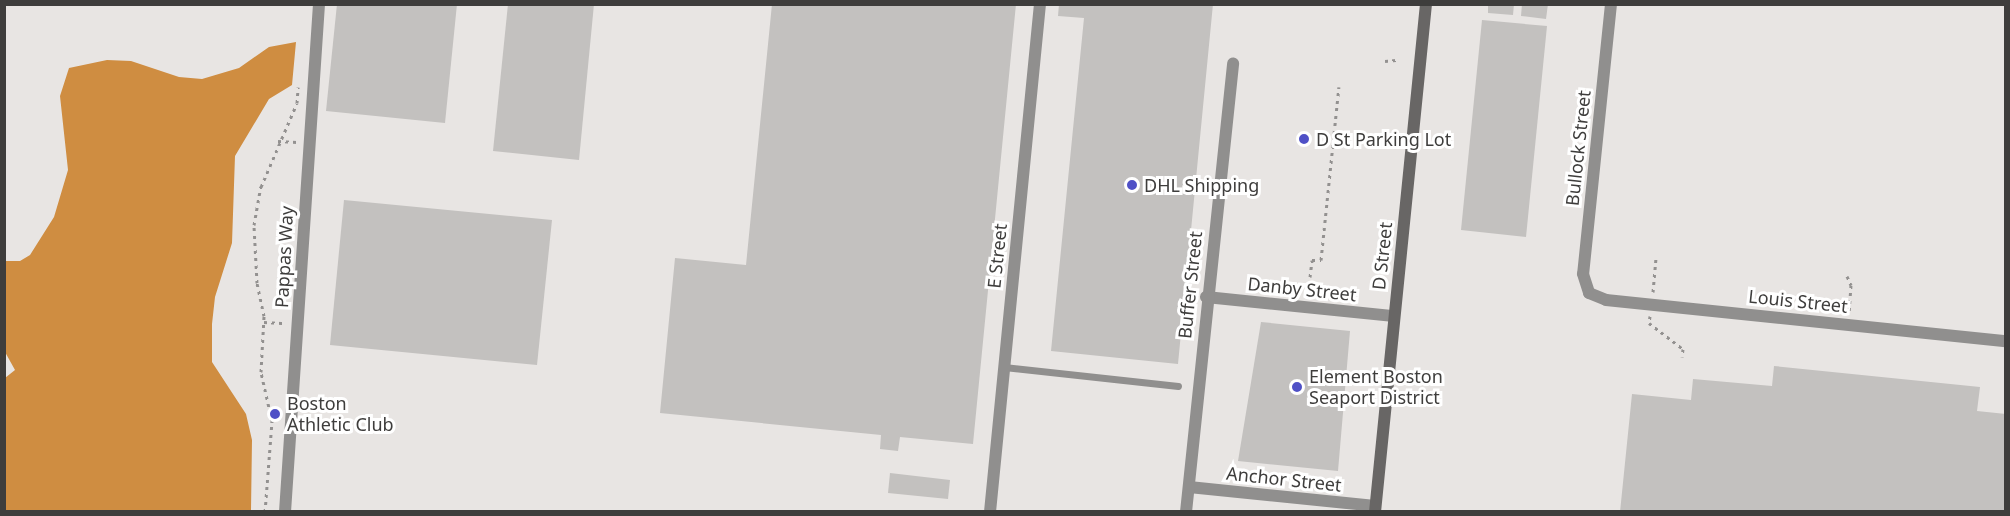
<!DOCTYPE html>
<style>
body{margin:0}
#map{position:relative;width:2010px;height:516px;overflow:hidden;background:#e8e5e3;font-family:"Noto Sans",sans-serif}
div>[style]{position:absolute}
.water>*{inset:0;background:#cf8d41}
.building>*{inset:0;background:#c3c1bf}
.path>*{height:3px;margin-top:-1.5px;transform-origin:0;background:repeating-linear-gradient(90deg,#939190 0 3px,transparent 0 7.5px)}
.service>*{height:7px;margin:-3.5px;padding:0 3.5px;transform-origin:3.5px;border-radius:3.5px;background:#908f8e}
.minor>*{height:12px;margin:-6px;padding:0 6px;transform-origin:6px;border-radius:6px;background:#908f8e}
.tertiary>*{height:12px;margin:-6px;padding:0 6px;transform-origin:6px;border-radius:6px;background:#908f8e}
.secondary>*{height:12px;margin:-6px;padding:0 6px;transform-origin:6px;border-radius:6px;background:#686665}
.dots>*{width:16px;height:16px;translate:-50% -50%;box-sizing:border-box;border:3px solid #fff;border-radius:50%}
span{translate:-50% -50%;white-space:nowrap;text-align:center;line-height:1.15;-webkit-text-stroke:6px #fff;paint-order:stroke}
.poi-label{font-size:18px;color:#3e3d3c}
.left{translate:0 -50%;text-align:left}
.street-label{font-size:18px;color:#3e3d3c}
.frame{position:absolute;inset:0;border:6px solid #3e3d3c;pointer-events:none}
</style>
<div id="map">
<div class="water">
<i style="clip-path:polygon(296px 42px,292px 85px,269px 99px,235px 156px,232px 243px,215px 297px,212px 324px,212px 362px,246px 414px,252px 440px,251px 511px,5px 511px,5px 378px,15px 370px,5px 352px,5px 261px,20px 261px,30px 255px,54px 217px,68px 170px,60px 96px,69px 68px,107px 60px,131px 61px,179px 77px,202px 79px,239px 68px,269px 47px)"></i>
</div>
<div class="building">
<i style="clip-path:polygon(337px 4px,457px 4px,445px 123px,326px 111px)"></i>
<i style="clip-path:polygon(508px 4px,594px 4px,579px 160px,493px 151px)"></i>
<i style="clip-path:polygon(772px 4px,1016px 4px,973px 444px,900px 437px,898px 451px,880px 449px,881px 435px,660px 413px,675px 258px,746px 265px)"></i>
<i style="clip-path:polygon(1059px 4px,1213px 4px,1178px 364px,1051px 351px,1084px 18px,1058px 16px)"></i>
<i style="clip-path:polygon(1488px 4px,1514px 4px,1513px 15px,1488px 13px)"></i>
<i style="clip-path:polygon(1522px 4px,1548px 4px,1546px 19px,1521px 16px)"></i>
<i style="clip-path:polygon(1482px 20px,1547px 26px,1526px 237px,1461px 230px)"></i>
<i style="clip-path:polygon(344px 200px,552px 220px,537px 365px,330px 345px)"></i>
<i style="clip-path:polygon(1261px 322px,1350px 331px,1338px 471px,1238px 461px)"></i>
<i style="clip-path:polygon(1774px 366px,1980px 387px,1977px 411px,2006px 414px,2006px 512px,1620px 512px,1632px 394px,1691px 400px,1693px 379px,1772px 386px)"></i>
<i style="clip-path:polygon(890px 473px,950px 480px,948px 499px,888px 493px)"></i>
</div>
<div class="path">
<i style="left:1385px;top:61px;width:11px;rotate:-5deg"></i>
<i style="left:278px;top:141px;width:19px;rotate:3deg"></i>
<i style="left:1847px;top:276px;width:10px;rotate:66deg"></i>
<i style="left:1851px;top:285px;width:27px;rotate:94deg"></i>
<i style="left:1310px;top:277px;width:17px;rotate:-83deg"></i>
<i style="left:1312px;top:260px;width:9px"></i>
<i style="left:1321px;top:260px;width:174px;rotate:-84.1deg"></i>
<i style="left:1653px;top:292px;width:35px;rotate:-85deg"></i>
<i style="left:1650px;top:316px;width:7px;rotate:98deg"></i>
<i style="left:1649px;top:323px;width:43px;rotate:37.4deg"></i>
<i style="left:1683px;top:349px;width:8px;rotate:97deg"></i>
<i style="left:264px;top:322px;width:22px;rotate:3deg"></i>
<i style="left:265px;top:512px;width:91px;rotate:-85.6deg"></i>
<i style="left:272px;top:421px;width:50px;rotate:-102.7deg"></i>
<i style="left:261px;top:372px;width:56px;rotate:-86.9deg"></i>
<i style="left:264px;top:316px;width:34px;rotate:-102deg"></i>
<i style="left:257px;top:283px;width:58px;rotate:-93deg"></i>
<i style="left:254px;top:225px;width:39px;rotate:-80deg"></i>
<i style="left:261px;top:187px;width:91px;rotate:-66.8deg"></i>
<i style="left:297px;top:103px;width:16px;rotate:-86deg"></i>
</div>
<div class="service">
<i style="left:1004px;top:367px;width:175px;rotate:6.2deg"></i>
</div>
<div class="minor">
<i style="left:1611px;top:4px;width:271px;rotate:95.9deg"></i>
<i style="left:1583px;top:274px;width:20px;rotate:72deg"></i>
<i style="left:1589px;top:293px;width:18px;rotate:22deg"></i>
<i style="left:1606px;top:300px;width:402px;rotate:5.9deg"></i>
<i style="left:1206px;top:297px;width:189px;rotate:5.8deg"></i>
<i style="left:1189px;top:487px;width:187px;rotate:5.8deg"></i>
<i style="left:285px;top:512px;width:509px;rotate:-86.17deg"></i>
<i style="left:1186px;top:512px;width:451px;rotate:-84deg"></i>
</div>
<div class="tertiary">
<i style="left:990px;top:512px;width:510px;rotate:-84.38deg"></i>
</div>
<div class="secondary">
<i style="left:1375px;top:512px;width:511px;rotate:-84.27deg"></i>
</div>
<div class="dots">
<i style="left:1304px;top:139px;background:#4f50c6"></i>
<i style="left:1132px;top:185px;background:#4f50c6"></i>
<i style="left:1297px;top:387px;background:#4f50c6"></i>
<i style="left:275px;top:414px;background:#4f50c6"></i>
</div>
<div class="poi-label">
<span class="left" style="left:1316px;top:139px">D St Parking Lot</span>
<span class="left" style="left:1144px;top:185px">DHL Shipping</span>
<span class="left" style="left:1309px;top:387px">Element Boston<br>Seaport District</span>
<span class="left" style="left:287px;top:414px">Boston<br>Athletic Club</span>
</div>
<div class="street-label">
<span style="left:1578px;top:148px;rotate:-84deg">Bullock Street</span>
<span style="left:997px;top:256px;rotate:-84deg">E Street</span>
<span style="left:1382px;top:256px;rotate:-84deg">D Street</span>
<span style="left:284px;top:257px;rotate:-87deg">Pappas Way</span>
<span style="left:1190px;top:285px;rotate:-84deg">Buffer Street</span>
<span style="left:1302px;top:289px;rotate:6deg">Danby Street</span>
<span style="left:1798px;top:301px;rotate:6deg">Louis Street</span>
<span style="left:1284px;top:479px;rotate:6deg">Anchor Street</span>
</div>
<div class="frame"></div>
</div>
